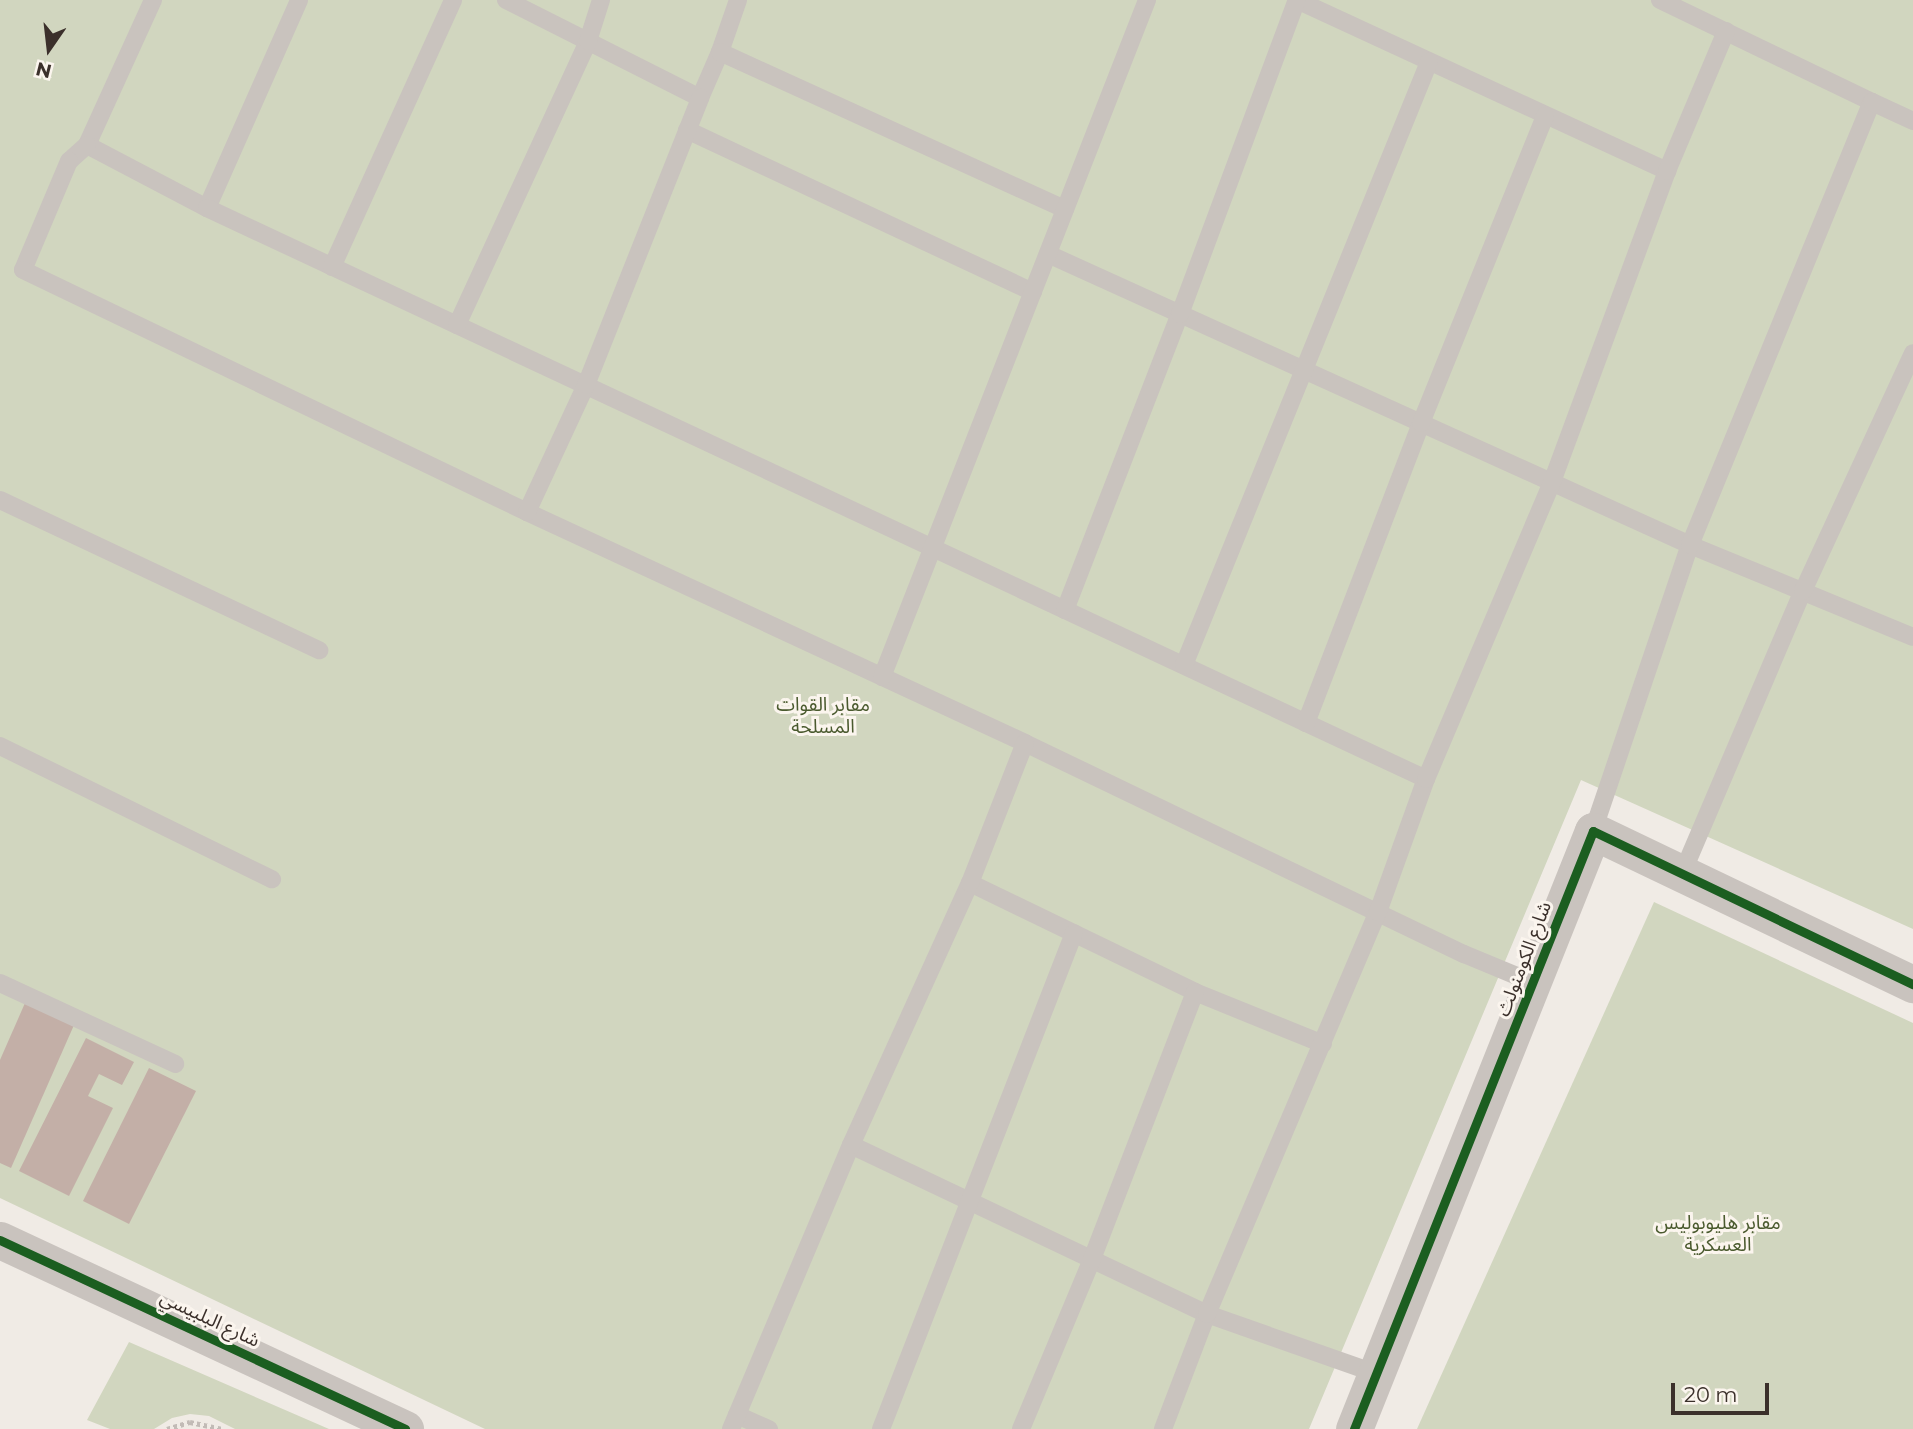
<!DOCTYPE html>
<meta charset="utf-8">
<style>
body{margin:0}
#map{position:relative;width:1913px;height:1429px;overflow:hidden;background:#f0ebe5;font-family:Montserrat,"Noto Sans Arabic",sans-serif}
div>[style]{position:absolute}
.green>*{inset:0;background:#d1d6bf}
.building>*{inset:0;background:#c3afa7}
.path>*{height:4.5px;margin-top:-2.25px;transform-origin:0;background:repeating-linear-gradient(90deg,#c2bbb6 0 3.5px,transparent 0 7px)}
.lane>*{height:18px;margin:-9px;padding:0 9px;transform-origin:9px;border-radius:9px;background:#c9c3be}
.street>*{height:37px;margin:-18.5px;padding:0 18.5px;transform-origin:18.5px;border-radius:18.5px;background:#c9c3be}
.cycleway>*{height:9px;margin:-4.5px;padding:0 4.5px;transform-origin:4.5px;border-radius:4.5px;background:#1b5e20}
span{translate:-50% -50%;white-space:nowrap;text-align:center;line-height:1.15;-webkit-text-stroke:6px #fbf5ee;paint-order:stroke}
.park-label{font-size:19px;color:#4a5a2e}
.street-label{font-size:19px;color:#3b302b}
.north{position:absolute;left:14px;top:14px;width:70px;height:70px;-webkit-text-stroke:5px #fbf5ee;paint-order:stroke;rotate:194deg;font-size:19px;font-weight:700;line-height:28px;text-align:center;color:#3b302b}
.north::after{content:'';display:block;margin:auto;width:24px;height:32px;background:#3b302b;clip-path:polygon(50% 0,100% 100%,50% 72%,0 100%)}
.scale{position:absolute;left:1671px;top:1383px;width:98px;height:32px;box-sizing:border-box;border:4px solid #3b302b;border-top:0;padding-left:9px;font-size:21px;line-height:24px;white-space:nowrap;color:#3b302b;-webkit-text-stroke:5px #fbf5ee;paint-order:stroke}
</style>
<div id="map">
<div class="green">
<i style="clip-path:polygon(0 0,1913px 0,1913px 929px,1581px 780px,1309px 1429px,485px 1429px,0 1198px)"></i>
<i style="clip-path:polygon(1654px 902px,1913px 1023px,1913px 1429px,1417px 1429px)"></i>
<i style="clip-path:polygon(129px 1342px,329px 1429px,235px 1429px,209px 1416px,190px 1414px,172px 1418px,154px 1429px,110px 1429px,87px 1420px)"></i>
</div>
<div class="building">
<i style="clip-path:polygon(25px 1003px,74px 1025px,11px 1168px,0 1163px,0 1060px)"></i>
<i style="clip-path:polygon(86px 1038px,134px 1062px,122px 1085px,99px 1074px,88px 1096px,113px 1108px,69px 1196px,19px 1171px)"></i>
<i style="clip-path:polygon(149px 1068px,196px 1091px,129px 1224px,83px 1201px)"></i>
</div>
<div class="path">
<i style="left:167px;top:1429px;width:24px;rotate:-17deg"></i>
<i style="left:190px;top:1422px;width:33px;rotate:12deg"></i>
</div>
<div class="lane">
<i style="left:153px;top:0;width:159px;rotate:114.5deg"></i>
<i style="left:87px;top:145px;width:136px;rotate:27.7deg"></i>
<i style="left:207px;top:208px;width:227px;rotate:-66.1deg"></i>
<i style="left:506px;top:0;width:217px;rotate:26.8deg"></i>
<i style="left:700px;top:98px;width:50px;rotate:-66.5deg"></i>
<i style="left:738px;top:0;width:55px;rotate:109.1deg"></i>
<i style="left:720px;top:52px;width:379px;rotate:24.5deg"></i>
<i style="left:1297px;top:0;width:408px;rotate:24.8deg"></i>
<i style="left:1660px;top:0;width:235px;rotate:25.7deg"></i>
<i style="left:687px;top:130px;width:382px;rotate:25.1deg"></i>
<i style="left:87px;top:145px;width:24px;rotate:138deg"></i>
<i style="left:69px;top:161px;width:118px;rotate:112.9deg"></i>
<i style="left:23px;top:270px;width:559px;rotate:25.65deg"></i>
<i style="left:527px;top:512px;width:549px;rotate:24.88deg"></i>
<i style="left:1025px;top:743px;width:487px;rotate:25.7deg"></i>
<i style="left:1464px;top:954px;width:76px;rotate:22.5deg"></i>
<i style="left:207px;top:208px;width:1346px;rotate:25.1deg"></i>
<i style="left:1048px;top:254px;width:705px;rotate:24.38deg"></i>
<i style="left:1690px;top:545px;width:241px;rotate:22.4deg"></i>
<i style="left:332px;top:267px;width:293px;rotate:-65.6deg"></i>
<i style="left:457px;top:325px;width:313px;rotate:-65.2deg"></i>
<i style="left:588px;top:41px;width:43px;rotate:-72.4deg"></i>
<i style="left:0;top:500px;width:353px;rotate:25.2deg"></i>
<i style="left:527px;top:512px;width:140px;rotate:-65.1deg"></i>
<i style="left:586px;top:385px;width:309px;rotate:-68.3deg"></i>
<i style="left:1065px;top:610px;width:318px;rotate:-68.8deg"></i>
<i style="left:1180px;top:314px;width:335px;rotate:-69.6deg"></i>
<i style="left:1184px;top:665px;width:651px;rotate:-67.89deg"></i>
<i style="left:882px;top:677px;width:727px;rotate:-68.62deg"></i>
<i style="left:1306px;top:723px;width:321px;rotate:-69deg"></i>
<i style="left:1421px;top:423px;width:331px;rotate:-68deg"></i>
<i style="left:0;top:746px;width:303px;rotate:26.1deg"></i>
<i style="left:1593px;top:831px;width:302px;rotate:-71.3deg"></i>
<i style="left:1690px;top:545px;width:479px;rotate:-67.7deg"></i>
<i style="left:1872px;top:102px;width:45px;rotate:24.9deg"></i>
<i style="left:1682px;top:874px;width:308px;rotate:-66.9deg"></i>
<i style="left:1803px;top:591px;width:262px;rotate:-65.2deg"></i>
<i style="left:970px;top:883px;width:250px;rotate:25.8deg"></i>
<i style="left:1195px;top:992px;width:138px;rotate:22.1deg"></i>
<i style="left:0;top:983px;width:193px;rotate:24.8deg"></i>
<i style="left:851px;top:1145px;width:394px;rotate:25.4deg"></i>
<i style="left:1207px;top:1314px;width:180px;rotate:19.4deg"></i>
<i style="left:737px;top:1415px;width:35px;rotate:24deg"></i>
<i style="left:731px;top:1429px;width:308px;rotate:-67.1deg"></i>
<i style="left:851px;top:1145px;width:288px;rotate:-65.6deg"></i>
<i style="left:970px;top:883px;width:150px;rotate:-68.6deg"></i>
<i style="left:881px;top:1429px;width:532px;rotate:-68.74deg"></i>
<i style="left:1021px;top:1429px;width:184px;rotate:-67.3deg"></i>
<i style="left:1092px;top:1259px;width:286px;rotate:-68.9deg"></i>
<i style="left:1163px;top:1429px;width:123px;rotate:-69.1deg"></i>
<i style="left:1207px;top:1314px;width:437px;rotate:-67deg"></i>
<i style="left:1378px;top:912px;width:141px;rotate:-70.2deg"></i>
<i style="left:1426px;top:779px;width:323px;rotate:-67deg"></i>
<i style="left:1552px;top:482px;width:332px;rotate:-69.7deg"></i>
<i style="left:1667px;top:171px;width:152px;rotate:-67.1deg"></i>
</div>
<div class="street">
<i style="left:0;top:1240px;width:447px;rotate:25deg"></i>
<i style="left:1354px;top:1429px;width:644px;rotate:-68.22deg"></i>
<i style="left:1593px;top:831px;width:355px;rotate:25.6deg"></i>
</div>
<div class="cycleway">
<i style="left:0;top:1240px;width:447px;rotate:25deg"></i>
<i style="left:1354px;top:1429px;width:644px;rotate:-68.22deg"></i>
<i style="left:1593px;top:831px;width:355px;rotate:25.6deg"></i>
</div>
<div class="park-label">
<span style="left:823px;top:716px">مقابر القوات<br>المسلحة</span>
<span style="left:1718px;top:1234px">مقابر هليوبوليس<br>العسكرية</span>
</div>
<div class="street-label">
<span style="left:1524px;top:959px;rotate:-69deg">شارع الكومنولث</span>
<span style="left:210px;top:1319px;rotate:25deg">شارع البلبيسي</span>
</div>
<div class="north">N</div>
<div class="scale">20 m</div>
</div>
